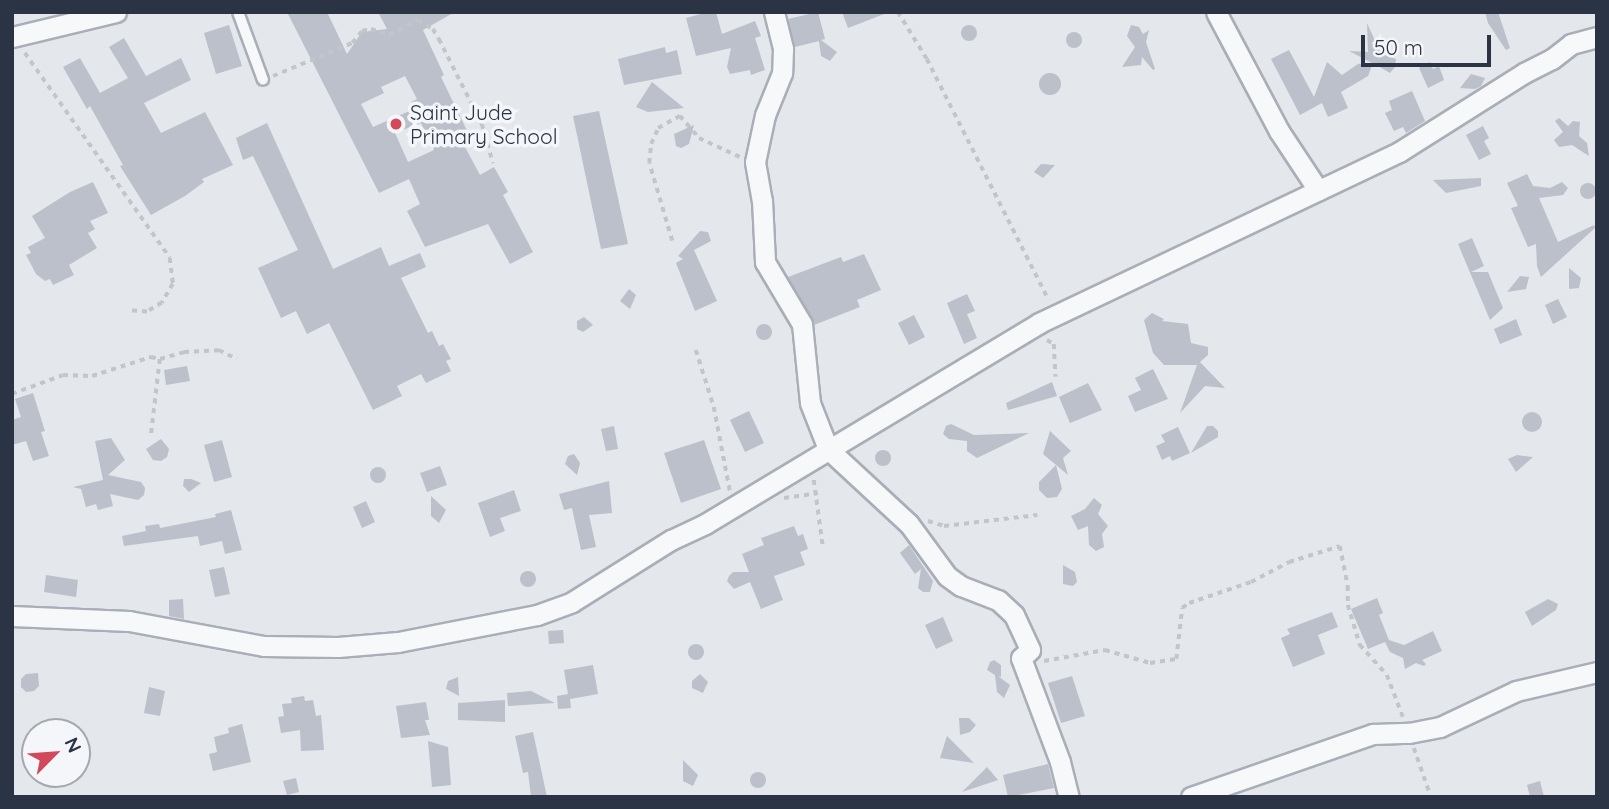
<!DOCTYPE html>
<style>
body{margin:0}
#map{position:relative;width:1609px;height:809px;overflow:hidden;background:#e4e7ec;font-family:Quicksand,sans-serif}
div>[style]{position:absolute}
.building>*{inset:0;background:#bbc0ca}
.round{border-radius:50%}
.path>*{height:3.5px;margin-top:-1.75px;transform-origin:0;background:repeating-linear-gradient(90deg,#c2c5cb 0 5px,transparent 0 10px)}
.roads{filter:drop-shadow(2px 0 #a9aeb7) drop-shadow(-2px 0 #a9aeb7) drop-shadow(0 2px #a9aeb7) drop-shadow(0 -2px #a9aeb7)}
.lane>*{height:10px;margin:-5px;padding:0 5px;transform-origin:5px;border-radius:5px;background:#f7f8fa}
.street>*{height:19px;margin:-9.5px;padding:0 9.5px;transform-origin:9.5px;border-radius:9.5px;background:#f7f8fa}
.dots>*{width:19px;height:19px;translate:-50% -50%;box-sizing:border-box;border:4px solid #f4f6f9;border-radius:50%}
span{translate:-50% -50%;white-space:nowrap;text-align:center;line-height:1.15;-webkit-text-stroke:7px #f4f6f9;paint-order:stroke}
.poi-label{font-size:21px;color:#2b3445}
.left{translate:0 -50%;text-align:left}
.frame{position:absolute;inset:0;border:14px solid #2b3445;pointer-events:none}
.north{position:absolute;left:21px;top:718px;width:70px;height:70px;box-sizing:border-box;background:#f4f6f9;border:2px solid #a4a8b1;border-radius:50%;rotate:65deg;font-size:19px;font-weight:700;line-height:28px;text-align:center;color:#2b3445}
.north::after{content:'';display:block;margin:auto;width:24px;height:32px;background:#d1495b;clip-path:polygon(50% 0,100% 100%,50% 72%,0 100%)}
.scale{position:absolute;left:1361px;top:35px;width:130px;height:32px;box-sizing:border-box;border:4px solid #2b3445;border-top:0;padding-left:9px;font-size:21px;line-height:24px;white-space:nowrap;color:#2b3445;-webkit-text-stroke:5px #f4f6f9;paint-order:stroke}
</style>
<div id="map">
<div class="building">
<i style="clip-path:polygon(evenodd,287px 12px,327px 12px,347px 54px,362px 32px,387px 29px,378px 12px,455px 12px,423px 30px,444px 75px,441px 77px,473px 143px,465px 147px,480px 175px,494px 167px,508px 192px,503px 195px,533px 252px,510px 264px,488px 224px,425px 247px,407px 211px,420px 204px,409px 179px,379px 193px,287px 12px,405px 76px,417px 99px,411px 102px,414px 109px,373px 127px,361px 104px,384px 93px,381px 87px,405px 76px,287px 12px,421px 123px,434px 150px,408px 162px,395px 133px,421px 123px)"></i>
<i style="clip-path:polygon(708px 12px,716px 12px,722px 34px,755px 21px,761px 36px,755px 38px,765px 70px,751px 75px,750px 70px,730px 74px,727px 67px,731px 48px,696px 56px,686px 18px)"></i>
<i style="clip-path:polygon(818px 12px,825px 39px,821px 40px,837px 52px,830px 61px,821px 56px,819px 41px,795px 47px,788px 19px)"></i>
<i style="clip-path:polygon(842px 12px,886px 12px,887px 13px,848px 28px)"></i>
<i style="clip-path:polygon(1485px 12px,1498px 12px,1510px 48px,1506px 50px,1488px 23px)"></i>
<i style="clip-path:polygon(1367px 23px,1381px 54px,1396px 59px,1395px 67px,1390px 73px,1373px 63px,1368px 76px,1341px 92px,1348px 108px,1328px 117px,1322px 103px,1300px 115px,1271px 59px,1289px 50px,1314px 97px,1327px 62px,1342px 75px,1358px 64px,1372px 63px,1349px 51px,1368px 52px)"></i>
<i class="round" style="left:961px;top:25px;width:16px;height:16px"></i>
<i style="clip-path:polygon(229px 25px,242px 66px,216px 74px,204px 33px)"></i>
<i style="clip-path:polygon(1131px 25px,1139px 27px,1143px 34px,1149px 30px,1146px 42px,1155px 69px,1153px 70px,1142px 57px,1141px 65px,1122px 67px,1135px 47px,1127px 36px)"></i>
<i class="round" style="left:1066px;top:32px;width:16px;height:16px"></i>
<i style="clip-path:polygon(124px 38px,146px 76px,181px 58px,191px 80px,144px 103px,161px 133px,205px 112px,233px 165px,202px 179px,204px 182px,185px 196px,151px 215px,120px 166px,123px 165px,90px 106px,87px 109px,63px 67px,80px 58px,100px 93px,128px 78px,109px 47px)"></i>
<i style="clip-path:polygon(665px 47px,666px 53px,677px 50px,682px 74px,624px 85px,618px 59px)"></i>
<i style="clip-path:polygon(1430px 62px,1433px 69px,1439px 66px,1444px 80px,1428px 88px,1419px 68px)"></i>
<i class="round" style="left:1039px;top:73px;width:22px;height:22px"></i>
<i style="clip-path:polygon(1471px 74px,1485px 78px,1481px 86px,1475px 89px,1460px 88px)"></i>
<i style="clip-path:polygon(652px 82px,684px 108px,648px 112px,636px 107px)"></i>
<i style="clip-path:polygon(1412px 91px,1425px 121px,1406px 133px,1403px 127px,1394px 131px,1385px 113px,1392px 110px,1389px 101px)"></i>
<i style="clip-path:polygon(599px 111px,628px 244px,601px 249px,573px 116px)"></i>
<i style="clip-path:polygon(1559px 118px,1568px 126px,1573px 121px,1580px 122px,1579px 136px,1587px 143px,1589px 156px,1572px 145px,1559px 147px,1554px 140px,1563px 132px,1555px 121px)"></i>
<i style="clip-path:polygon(267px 123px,333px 269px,381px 247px,389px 266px,420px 253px,426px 267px,401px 278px,428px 333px,432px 331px,439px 346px,443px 344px,451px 359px,446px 361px,451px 371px,426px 383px,421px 374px,397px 386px,402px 396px,373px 410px,329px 323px,307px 334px,296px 311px,281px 318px,258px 268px,298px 250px,253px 156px,243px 160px,236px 138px)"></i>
<i style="clip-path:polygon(694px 125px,689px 144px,681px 148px,676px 146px,674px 134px)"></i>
<i style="clip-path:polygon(1483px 126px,1489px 138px,1484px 141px,1491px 154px,1479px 160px,1466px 135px)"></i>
<i style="clip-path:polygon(1041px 164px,1055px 165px,1043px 178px,1034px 172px)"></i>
<i style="clip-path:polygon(1527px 174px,1533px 186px,1550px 188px,1562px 182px,1568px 188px,1563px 195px,1539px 198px,1558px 242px,1594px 225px,1595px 228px,1541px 277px,1537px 266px,1536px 244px,1528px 247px,1511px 208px,1518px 206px,1507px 183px)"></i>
<i style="clip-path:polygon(1481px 178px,1481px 186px,1446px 193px,1433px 180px)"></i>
<i style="clip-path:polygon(93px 182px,108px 213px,90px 221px,95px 229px,88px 233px,97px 248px,69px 265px,74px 275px,53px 285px,50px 279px,45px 281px,36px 274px,26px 255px,31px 253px,28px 247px,45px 238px,32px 216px,70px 192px)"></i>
<i class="round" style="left:1580px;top:183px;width:16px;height:16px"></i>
<i style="clip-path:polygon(700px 231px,708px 232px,711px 241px,694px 250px,717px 301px,695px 311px,676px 263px,683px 259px,678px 256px)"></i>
<i style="clip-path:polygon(1472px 238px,1484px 266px,1471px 272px,1488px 272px,1503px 308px,1490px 320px,1458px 244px)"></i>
<i style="clip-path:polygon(864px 254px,881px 290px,857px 300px,860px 307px,814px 325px,788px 277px,841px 257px,843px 262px)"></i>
<i style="clip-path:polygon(1569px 268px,1581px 278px,1579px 288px,1569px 289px)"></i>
<i style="clip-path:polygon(1520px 276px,1529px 277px,1526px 289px,1507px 292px)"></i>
<i style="clip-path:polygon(629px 289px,636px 295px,630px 309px,620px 301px)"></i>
<i style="clip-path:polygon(967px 294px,975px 311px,967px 314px,977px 338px,964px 344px,947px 303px)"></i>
<i style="clip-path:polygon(1558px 299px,1567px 317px,1553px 324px,1545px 305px)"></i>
<i style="clip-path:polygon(1152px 313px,1164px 319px,1162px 321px,1188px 324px,1191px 343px,1208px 347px,1208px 355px,1200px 362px,1225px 388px,1205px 386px,1180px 413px,1197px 365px,1164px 365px,1153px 353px,1144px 320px)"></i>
<i style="clip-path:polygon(914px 315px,925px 337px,909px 345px,898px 323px)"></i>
<i style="clip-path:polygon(584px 317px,593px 325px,583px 332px,577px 329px,577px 321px)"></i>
<i style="clip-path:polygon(1516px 319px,1522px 335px,1500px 344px,1494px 329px)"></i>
<i class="round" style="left:756px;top:324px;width:16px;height:16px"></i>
<i style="clip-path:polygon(187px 366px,190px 381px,166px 385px,164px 370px)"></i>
<i style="clip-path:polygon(1153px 369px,1168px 399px,1135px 412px,1128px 396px,1141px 390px,1135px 378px)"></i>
<i style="clip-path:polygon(1052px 382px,1057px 396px,1008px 410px,1006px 403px)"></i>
<i style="clip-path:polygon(1088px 383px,1102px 410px,1070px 423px,1059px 397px)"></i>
<i style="clip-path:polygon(33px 393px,45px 431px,41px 432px,49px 456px,33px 461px,26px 441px,12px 445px,12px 420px,21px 417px,15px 399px)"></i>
<i style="clip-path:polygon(749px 411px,764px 443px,745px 452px,730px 420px)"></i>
<i class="round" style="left:1522px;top:412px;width:20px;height:20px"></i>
<i style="clip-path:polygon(951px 424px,974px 435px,1029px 433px,977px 458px,967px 451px,967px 441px,949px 439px,943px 434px,946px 426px)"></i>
<i style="clip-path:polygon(614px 426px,618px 449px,606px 451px,601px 429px)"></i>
<i style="clip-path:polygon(1207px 426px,1213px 426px,1218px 431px,1218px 437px,1191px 453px)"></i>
<i style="clip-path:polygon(1178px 427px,1190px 453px,1172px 461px,1170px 456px,1162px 460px,1156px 446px,1165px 442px,1161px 435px)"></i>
<i style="clip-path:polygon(1050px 431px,1071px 451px,1063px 458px,1068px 475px,1043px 454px)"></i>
<i style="clip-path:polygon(111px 438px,125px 460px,108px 475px,141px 482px,145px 488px,144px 495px,138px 500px,110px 494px,113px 506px,98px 510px,96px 504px,86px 507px,81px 489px,73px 487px,103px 480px,95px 441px)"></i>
<i style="clip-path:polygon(161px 439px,169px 449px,167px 457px,161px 461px,153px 460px,146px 449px)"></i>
<i style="clip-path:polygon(222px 440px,232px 477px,214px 482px,204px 445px)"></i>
<i style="clip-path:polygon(704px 440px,721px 489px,681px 503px,664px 453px)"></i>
<i class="round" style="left:875px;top:450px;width:16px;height:16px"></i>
<i style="clip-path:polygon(574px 454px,580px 463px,577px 475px,565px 464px,568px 456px)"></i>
<i style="clip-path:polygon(1517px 455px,1533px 457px,1516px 472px,1508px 459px)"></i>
<i style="clip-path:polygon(1056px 465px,1062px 489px,1057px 497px,1047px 498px,1039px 490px,1039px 482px)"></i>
<i style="clip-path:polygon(440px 466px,447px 485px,427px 492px,420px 473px)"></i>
<i class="round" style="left:370px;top:467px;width:16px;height:16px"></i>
<i style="clip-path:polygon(184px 479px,191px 479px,201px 483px,189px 492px,183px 486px)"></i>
<i style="clip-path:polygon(609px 481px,612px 513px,589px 515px,596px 547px,581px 550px,572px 508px,564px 510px,559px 494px)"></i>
<i style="clip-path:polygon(514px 490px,521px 511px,500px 518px,505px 531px,490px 537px,478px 503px)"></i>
<i style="clip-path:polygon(431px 496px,446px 510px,439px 523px,431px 516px)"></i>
<i style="clip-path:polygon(1094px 498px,1102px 505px,1098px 514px,1108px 526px,1102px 534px,1104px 547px,1096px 551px,1089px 545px,1088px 526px,1078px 530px,1071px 516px,1085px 509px)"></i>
<i style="clip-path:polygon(366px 501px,375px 522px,362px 528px,353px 507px)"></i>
<i style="clip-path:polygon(231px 510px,242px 550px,225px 554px,222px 541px,200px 546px,198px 536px,124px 546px,122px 536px,146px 531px,145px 526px,159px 524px,160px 528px,216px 517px,215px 514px)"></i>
<i style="clip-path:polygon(794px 526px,798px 536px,803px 534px,808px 549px,800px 552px,805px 565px,774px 576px,783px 600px,761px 609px,750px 582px,734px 589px,727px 581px,729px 576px,733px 572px,749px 572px,742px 554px,764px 545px,761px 538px)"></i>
<i style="clip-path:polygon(909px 545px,933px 581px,930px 592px,923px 592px,918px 588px,921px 569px,915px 574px,900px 553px)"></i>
<i style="clip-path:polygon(1063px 565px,1075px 572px,1077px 582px,1073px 586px,1063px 584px)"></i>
<i style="clip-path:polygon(224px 567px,230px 594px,215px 597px,209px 570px)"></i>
<i class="round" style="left:520px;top:571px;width:16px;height:16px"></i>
<i style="clip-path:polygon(46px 575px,78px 580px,76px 597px,44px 592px)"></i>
<i style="clip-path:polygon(1377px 598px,1383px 613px,1379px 615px,1389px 640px,1404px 645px,1433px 631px,1442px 651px,1422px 660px,1426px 664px,1424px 666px,1416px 663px,1405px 669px,1403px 658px,1390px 652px,1385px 642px,1368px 649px,1351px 609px)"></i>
<i style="clip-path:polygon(183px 599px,184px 619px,169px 616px,169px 600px)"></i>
<i style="clip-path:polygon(1548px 599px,1558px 604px,1556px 610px,1532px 626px,1525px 612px)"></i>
<i style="clip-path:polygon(1332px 612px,1338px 627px,1318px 635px,1325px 654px,1293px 667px,1281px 638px,1290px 634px,1287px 629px)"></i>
<i style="clip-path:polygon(943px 617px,953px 641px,936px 649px,925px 625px)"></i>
<i style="clip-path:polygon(563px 630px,564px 643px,549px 644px,548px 631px)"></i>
<i class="round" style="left:688px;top:644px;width:16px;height:16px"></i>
<i style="clip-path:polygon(994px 660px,1001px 665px,1001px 677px,998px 676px,1010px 685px,1004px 698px,997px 692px,995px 675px,987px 670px,990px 662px)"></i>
<i style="clip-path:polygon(593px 665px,598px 694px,570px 699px,571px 708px,558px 709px,557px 696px,568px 694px,564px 670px)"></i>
<i style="clip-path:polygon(38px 673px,39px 686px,34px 691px,26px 692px,21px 687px,21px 679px,26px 674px)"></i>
<i style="clip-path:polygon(700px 674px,708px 682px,703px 693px,692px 688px,692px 681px)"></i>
<i style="clip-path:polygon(1072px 676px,1085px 716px,1061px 723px,1048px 683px)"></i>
<i style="clip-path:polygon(458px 677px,459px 696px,446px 689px,448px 681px)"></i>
<i style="clip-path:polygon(149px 687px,165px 691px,160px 716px,144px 713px)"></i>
<i style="clip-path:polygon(531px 691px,555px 703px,508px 706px,507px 693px)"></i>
<i style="clip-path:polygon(304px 696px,305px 701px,313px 700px,316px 716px,321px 715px,324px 750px,301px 751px,300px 730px,281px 733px,278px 717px,284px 716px,282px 704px,292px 703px,291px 698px)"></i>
<i style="clip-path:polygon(505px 700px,505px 722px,458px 720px,458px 703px)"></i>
<i style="clip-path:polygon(426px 702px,429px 720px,425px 720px,430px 735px,401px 738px,396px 706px)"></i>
<i style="clip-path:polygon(959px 718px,969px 718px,976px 725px,970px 732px,960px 735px)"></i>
<i style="clip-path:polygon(242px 724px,251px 762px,213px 771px,209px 754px,217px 752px,214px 737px,229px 733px,228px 728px)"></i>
<i style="clip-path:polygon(533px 732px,547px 797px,531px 797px,528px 772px,523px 773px,515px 736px)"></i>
<i style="clip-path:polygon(947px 736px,974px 763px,940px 758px)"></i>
<i style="clip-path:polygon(428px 741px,448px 747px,451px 785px,432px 787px)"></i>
<i style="clip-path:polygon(683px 760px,698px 775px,693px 786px,683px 781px)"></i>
<i style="clip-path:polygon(1048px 764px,1054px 788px,1008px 797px,1003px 775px)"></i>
<i style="clip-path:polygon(987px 767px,998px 780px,962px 792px)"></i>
<i class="round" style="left:750px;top:772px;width:16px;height:16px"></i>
<i style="clip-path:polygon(296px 778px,299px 792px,287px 795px,283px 781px)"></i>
<i style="clip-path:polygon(1540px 781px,1544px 797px,1530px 797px,1527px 785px)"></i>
</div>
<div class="path">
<i style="left:898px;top:12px;width:55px;rotate:58.3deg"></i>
<i style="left:927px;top:59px;width:270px;rotate:63.2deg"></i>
<i style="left:25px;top:53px;width:251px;rotate:54.7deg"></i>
<i style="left:170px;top:258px;width:26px;rotate:83deg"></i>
<i style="left:173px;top:284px;width:22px;rotate:120deg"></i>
<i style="left:162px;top:303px;width:17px;rotate:149deg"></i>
<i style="left:147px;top:312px;width:15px;rotate:-176deg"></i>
<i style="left:273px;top:76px;width:86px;rotate:-22.7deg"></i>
<i style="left:352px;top:43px;width:16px;rotate:-50deg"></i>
<i style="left:362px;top:31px;width:9px;rotate:-13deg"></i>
<i style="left:371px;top:29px;width:19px;rotate:18deg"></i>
<i style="left:389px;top:35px;width:33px;rotate:-27deg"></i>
<i style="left:418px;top:20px;width:17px;rotate:31deg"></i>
<i style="left:433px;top:29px;width:12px;rotate:59deg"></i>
<i style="left:439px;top:39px;width:95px;rotate:63.2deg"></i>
<i style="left:482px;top:124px;width:41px;rotate:74.2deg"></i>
<i style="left:672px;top:241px;width:81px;rotate:-106.4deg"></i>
<i style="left:649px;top:163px;width:19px;rotate:-84deg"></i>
<i style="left:651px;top:144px;width:17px;rotate:-66deg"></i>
<i style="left:658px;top:128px;width:25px;rotate:-29deg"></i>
<i style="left:680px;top:116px;width:29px;rotate:49deg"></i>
<i style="left:699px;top:138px;width:45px;rotate:24.9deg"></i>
<i style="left:1047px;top:340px;width:8px;rotate:30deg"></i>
<i style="left:1054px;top:344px;width:33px;rotate:87deg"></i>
<i style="left:696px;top:350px;width:60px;rotate:72.5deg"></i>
<i style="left:714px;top:407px;width:86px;rotate:79.2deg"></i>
<i style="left:160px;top:359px;width:25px;rotate:-16deg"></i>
<i style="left:184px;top:352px;width:35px;rotate:-3deg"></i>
<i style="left:219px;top:350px;width:20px;rotate:27deg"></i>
<i style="left:12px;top:394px;width:54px;rotate:-20.4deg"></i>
<i style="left:63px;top:375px;width:29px;rotate:2deg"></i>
<i style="left:92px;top:376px;width:62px;rotate:-17.9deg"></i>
<i style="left:151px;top:357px;width:9px;rotate:13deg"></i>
<i style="left:160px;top:359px;width:79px;rotate:96.6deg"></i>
<i style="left:814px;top:480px;width:68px;rotate:82.3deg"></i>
<i style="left:784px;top:498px;width:34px;rotate:-8deg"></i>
<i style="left:928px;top:521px;width:17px;rotate:17deg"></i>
<i style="left:944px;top:526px;width:94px;rotate:-6.7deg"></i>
<i style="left:1044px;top:661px;width:62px;rotate:-10.2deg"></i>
<i style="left:1105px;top:650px;width:47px;rotate:16.1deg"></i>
<i style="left:1150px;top:663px;width:26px;rotate:-9deg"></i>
<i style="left:1176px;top:659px;width:51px;rotate:-83.3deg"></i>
<i style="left:1182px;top:608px;width:9px;rotate:-36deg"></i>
<i style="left:1189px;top:603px;width:65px;rotate:-18.7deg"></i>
<i style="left:1251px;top:582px;width:43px;rotate:-27.8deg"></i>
<i style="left:1289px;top:562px;width:53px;rotate:-17.4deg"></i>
<i style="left:1340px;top:546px;width:41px;rotate:78.7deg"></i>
<i style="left:1348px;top:586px;width:19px;rotate:90deg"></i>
<i style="left:1348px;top:605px;width:42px;rotate:73.3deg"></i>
<i style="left:1360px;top:645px;width:40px;rotate:48deg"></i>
<i style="left:1387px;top:675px;width:45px;rotate:69.1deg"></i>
<i style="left:1414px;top:748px;width:52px;rotate:70.9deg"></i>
</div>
<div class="roads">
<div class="lane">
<i style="left:238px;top:12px;width:72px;rotate:69.8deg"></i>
</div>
<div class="street">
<i style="left:774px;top:12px;width:38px;rotate:76deg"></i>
<i style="left:783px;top:49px;width:24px;rotate:92deg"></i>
<i style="left:782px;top:73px;width:45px;rotate:112deg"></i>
<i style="left:765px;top:115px;width:48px;rotate:102deg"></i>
<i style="left:755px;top:162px;width:39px;rotate:80deg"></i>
<i style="left:762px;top:200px;width:62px;rotate:87.2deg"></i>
<i style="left:765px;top:262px;width:72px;rotate:59.2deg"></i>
<i style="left:802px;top:324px;width:79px;rotate:84.2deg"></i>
<i style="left:810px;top:403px;width:49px;rotate:68.6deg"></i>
<i style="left:828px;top:449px;width:110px;rotate:42.8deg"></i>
<i style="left:909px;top:524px;width:64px;rotate:53.8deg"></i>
<i style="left:947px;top:576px;width:17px;rotate:36deg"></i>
<i style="left:961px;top:586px;width:40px;rotate:21deg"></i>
<i style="left:998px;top:600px;width:22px;rotate:43deg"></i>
<i style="left:1014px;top:615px;width:38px;rotate:65deg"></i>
<i style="left:1030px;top:650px;width:12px;rotate:138deg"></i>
<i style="left:1021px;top:658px;width:111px;rotate:69.4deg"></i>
<i style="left:1060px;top:762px;width:36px;rotate:76deg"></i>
<i style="left:1216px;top:12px;width:135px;rotate:62.1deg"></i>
<i style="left:1279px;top:131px;width:71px;rotate:56.5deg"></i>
<i style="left:12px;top:37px;width:107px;rotate:-13.5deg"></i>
<i style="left:12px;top:616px;width:117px;rotate:2.4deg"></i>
<i style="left:129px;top:621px;width:137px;rotate:10.5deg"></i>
<i style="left:264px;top:646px;width:74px;rotate:0.8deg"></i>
<i style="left:338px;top:647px;width:60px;rotate:-4.8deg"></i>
<i style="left:398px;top:642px;width:142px;rotate:-11deg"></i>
<i style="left:537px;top:615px;width:37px;rotate:-20deg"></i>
<i style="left:572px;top:602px;width:117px;rotate:-32.1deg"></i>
<i style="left:671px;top:540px;width:38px;rotate:-25deg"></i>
<i style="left:705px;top:524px;width:390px;rotate:-31deg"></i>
<i style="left:1039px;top:323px;width:399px;rotate:-25.4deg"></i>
<i style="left:1399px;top:152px;width:148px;rotate:-32.3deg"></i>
<i style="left:1524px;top:73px;width:31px;rotate:-27deg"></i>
<i style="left:1552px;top:59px;width:24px;rotate:-38deg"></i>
<i style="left:1571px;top:44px;width:27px;rotate:-15deg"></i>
<i style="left:1191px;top:797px;width:193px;rotate:-19.1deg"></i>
<i style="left:1373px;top:734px;width:36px;rotate:-2deg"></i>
<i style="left:1409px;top:733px;width:32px;rotate:-11deg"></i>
<i style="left:1440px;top:727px;width:84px;rotate:-25.3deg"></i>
<i style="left:1516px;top:691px;width:83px;rotate:-13.2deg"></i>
</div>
</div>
<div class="dots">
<i style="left:396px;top:124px;background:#d1495b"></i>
</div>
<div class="poi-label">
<span class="left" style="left:410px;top:124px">Saint Jude<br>Primary School</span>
</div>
<div class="frame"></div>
<div class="north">N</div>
<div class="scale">50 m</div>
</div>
